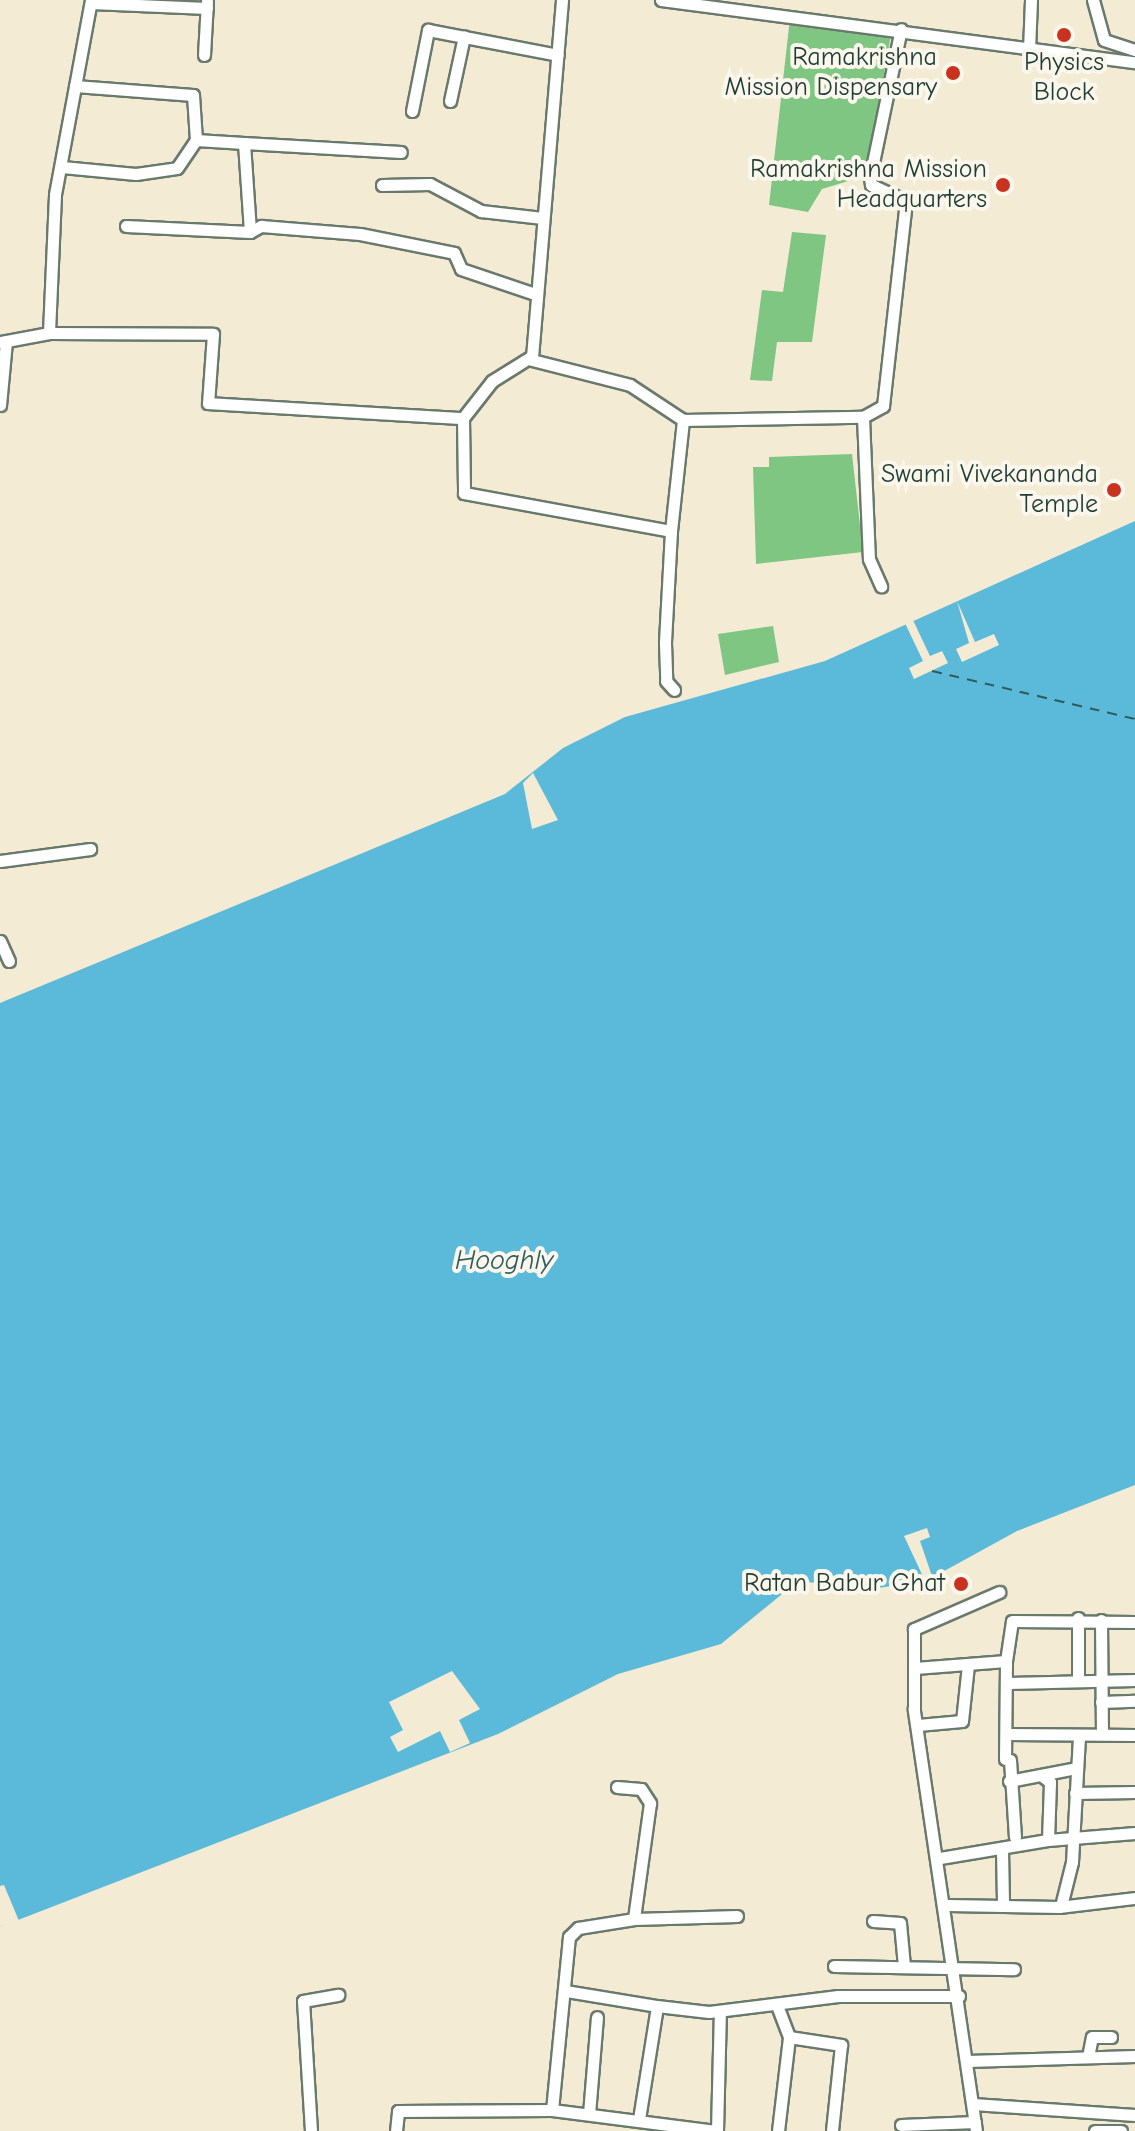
<!DOCTYPE html>
<style>
body{margin:0}
#map{position:relative;width:1135px;height:2131px;overflow:hidden;background:#f3ebd4;font-family:"Comic Neue",sans-serif}
div>[style]{position:absolute}
.green>*{inset:0;background:#7fc682}
.water>*{inset:0;background:#5bbad9}
.pier>*{inset:0;background:#f3ebd4}
.ferry>*{height:2px;margin-top:-1px;transform-origin:0;background:repeating-linear-gradient(90deg,#2e5c5d 0 10px,transparent 0 18px)}
.roads{filter:drop-shadow(2px 0 #697a6c) drop-shadow(-2px 0 #697a6c) drop-shadow(0 2px #697a6c) drop-shadow(0 -2px #697a6c)}
.street>*{height:11px;margin:-5.5px;padding:0 5.5px;transform-origin:5.5px;border-radius:5.5px;background:#fff}
.dots>*{width:22px;height:22px;translate:-50% -50%;box-sizing:border-box;border:4px solid #fbf7ec;border-radius:50%}
span{translate:-50% -50%;white-space:nowrap;text-align:center;line-height:1.15;-webkit-text-stroke:8px #fbf7ec;paint-order:stroke}
.poi-label{font-size:26px;color:#1f3d34}
.right{translate:-100% -50%;text-align:right}
.water-label{font-size:28px;color:#2e5c5d;font-style:italic}
</style>
<div id="map">
<div class="green">
<i style="clip-path:polygon(790px 18px,892px 30px,865px 176px,822px 189px,808px 212px,769px 205px)"></i>
<i style="clip-path:polygon(792px 232px,826px 235px,812px 342px,777px 342px,772px 381px,750px 380px,762px 290px,783px 292px)"></i>
<i style="clip-path:polygon(852px 454px,863px 552px,756px 564px,753px 467px,769px 467px,769px 457px)"></i>
<i style="clip-path:polygon(773px 626px,779px 662px,725px 675px,718px 634px)"></i>
</div>
<div class="water">
<i style="clip-path:polygon(1135px 521px,1135px 1485px,1017px 1531px,926px 1581px,871px 1589px,798px 1581px,721px 1644px,618px 1674px,498px 1734px,0 1927px,0 1003px,505px 794px,563px 748px,625px 717px,825px 661px)"></i>
</div>
<div class="pier">
<i style="clip-path:polygon(957px 601px,975px 642px,994px 634px,999px 645px,962px 662px,956px 649px,969px 643px)"></i>
<i style="clip-path:polygon(912px 618px,930px 656px,942px 651px,948px 663px,914px 679px,909px 668px,923px 661px,904px 621px)"></i>
<i style="clip-path:polygon(533px 773px,558px 820px,532px 829px,523px 783px)"></i>
<i style="clip-path:polygon(927px 1528px,930px 1537px,920px 1541px,934px 1582px,927px 1585px,904px 1536px)"></i>
<i style="clip-path:polygon(452px 1671px,480px 1709px,459px 1720px,470px 1743px,450px 1752px,440px 1731px,398px 1752px,390px 1737px,403px 1730px,389px 1702px)"></i>
<i style="clip-path:polygon(4px 1885px,19px 1921px,0 1927px,0 1886px)"></i>
</div>
<div class="ferry">
<i style="left:932px;top:671px;width:209px;rotate:13.3deg"></i>
</div>
<div class="roads">
<div class="street">
<i style="left:91px;top:0;width:198px;rotate:100.5deg"></i>
<i style="left:55px;top:195px;width:138px;rotate:92.5deg"></i>
<i style="left:49px;top:333px;width:164px;rotate:0.3deg"></i>
<i style="left:213px;top:334px;width:69px;rotate:94.1deg"></i>
<i style="left:208px;top:403px;width:255px;rotate:3.4deg"></i>
<i style="left:463px;top:418px;width:75px;rotate:89.2deg"></i>
<i style="left:464px;top:493px;width:210px;rotate:10.4deg"></i>
<i style="left:671px;top:531px;width:112px;rotate:93.1deg"></i>
<i style="left:665px;top:643px;width:38px;rotate:88deg"></i>
<i style="left:666px;top:681px;width:12px;rotate:48deg"></i>
<i style="left:562px;top:0;width:361px;rotate:94.8deg"></i>
<i style="left:532px;top:360px;width:101px;rotate:14.3deg"></i>
<i style="left:630px;top:385px;width:64px;rotate:33.4deg"></i>
<i style="left:661px;top:0;width:478px;rotate:7.5deg"></i>
<i style="left:1093px;top:0;width:41px;rotate:74.6deg"></i>
<i style="left:1104px;top:40px;width:33px;rotate:18deg"></i>
<i style="left:91px;top:3px;width:116px;rotate:2.5deg"></i>
<i style="left:1029px;top:50px;width:50px;rotate:-87.7deg"></i>
<i style="left:204px;top:55px;width:54px;rotate:-86.8deg"></i>
<i style="left:75px;top:86px;width:118px;rotate:4.4deg"></i>
<i style="left:193px;top:95px;width:45px;rotate:86.2deg"></i>
<i style="left:196px;top:140px;width:48px;rotate:3.6deg"></i>
<i style="left:244px;top:143px;width:89px;rotate:86.1deg"></i>
<i style="left:250px;top:232px;width:13px;rotate:-29deg"></i>
<i style="left:261px;top:226px;width:99px;rotate:4.6deg"></i>
<i style="left:360px;top:234px;width:96px;rotate:11.4deg"></i>
<i style="left:454px;top:253px;width:17px;rotate:66deg"></i>
<i style="left:461px;top:269px;width:75px;rotate:18.7deg"></i>
<i style="left:450px;top:101px;width:66px;rotate:-77.8deg"></i>
<i style="left:412px;top:111px;width:83px;rotate:-78.8deg"></i>
<i style="left:428px;top:30px;width:132px;rotate:10.9deg"></i>
<i style="left:244px;top:143px;width:157px;rotate:3.3deg"></i>
<i style="left:62px;top:167px;width:74px;rotate:5.4deg"></i>
<i style="left:136px;top:174px;width:41px;rotate:-8.3deg"></i>
<i style="left:177px;top:168px;width:34px;rotate:-56deg"></i>
<i style="left:382px;top:185px;width:48px;rotate:-1.2deg"></i>
<i style="left:430px;top:184px;width:58px;rotate:27.9deg"></i>
<i style="left:481px;top:211px;width:62px;rotate:6.4deg"></i>
<i style="left:126px;top:226px;width:124px;rotate:2.8deg"></i>
<i style="left:1px;top:342px;width:49px;rotate:-10.6deg"></i>
<i style="left:0;top:405px;width:64px;rotate:-84.6deg"></i>
<i style="left:863px;top:417px;width:142px;rotate:87.6deg"></i>
<i style="left:869px;top:559px;width:30px;rotate:66deg"></i>
<i style="left:463px;top:418px;width:47px;rotate:-51.9deg"></i>
<i style="left:492px;top:381px;width:47px;rotate:-32deg"></i>
<i style="left:671px;top:531px;width:112px;rotate:-83.8deg"></i>
<i style="left:683px;top:420px;width:180px;rotate:-1deg"></i>
<i style="left:863px;top:417px;width:23px;rotate:-29deg"></i>
<i style="left:883px;top:406px;width:206px;rotate:-83.6deg"></i>
<i style="left:906px;top:201px;width:38px;rotate:-155deg"></i>
<i style="left:871px;top:185px;width:8px;rotate:-97deg"></i>
<i style="left:870px;top:177px;width:151px;rotate:-78.2deg"></i>
<i style="left:0;top:861px;width:91px;rotate:-7.6deg"></i>
<i style="left:0;top:941px;width:22px;rotate:66deg"></i>
<i style="left:1101px;top:1620px;width:114px;rotate:89.5deg"></i>
<i style="left:915px;top:1668px;width:91px;rotate:-4.4deg"></i>
<i style="left:1006px;top:1661px;width:40px;rotate:-81.5deg"></i>
<i style="left:1012px;top:1621px;width:123px;rotate:0.5deg"></i>
<i style="left:1078px;top:1678px;width:60px;rotate:-90deg"></i>
<i style="left:1008px;top:1683px;width:127px;rotate:-1.4deg"></i>
<i style="left:1101px;top:1702px;width:34px;rotate:-2deg"></i>
<i style="left:918px;top:1725px;width:44px;rotate:-5.2deg"></i>
<i style="left:962px;top:1721px;width:56px;rotate:-83.9deg"></i>
<i style="left:1007px;top:1734px;width:128px;rotate:0.4deg"></i>
<i style="left:1005px;top:1759px;width:98px;rotate:-89.4deg"></i>
<i style="left:1010px;top:1760px;width:77px;rotate:86.3deg"></i>
<i style="left:1009px;top:1781px;width:68px;rotate:-11deg"></i>
<i style="left:617px;top:1787px;width:24px;rotate:5deg"></i>
<i style="left:641px;top:1789px;width:17px;rotate:57deg"></i>
<i style="left:650px;top:1803px;width:117px;rotate:97.9deg"></i>
<i style="left:1075px;top:1793px;width:60px;rotate:-1deg"></i>
<i style="left:1048px;top:1840px;width:87px;rotate:-4.6deg"></i>
<i style="left:1002px;top:1850px;width:54px;rotate:88.9deg"></i>
<i style="left:940px;top:1858px;width:109px;rotate:-9.5deg"></i>
<i style="left:1048px;top:1840px;width:58px;rotate:-88deg"></i>
<i style="left:1050px;top:1782px;width:10px;rotate:-143deg"></i>
<i style="left:948px;top:1905px;width:111px;rotate:1deg"></i>
<i style="left:1059px;top:1907px;width:77px;rotate:-6.8deg"></i>
<i style="left:1061px;top:1906px;width:45px;rotate:-76deg"></i>
<i style="left:1072px;top:1862px;width:126px;rotate:-86.8deg"></i>
<i style="left:873px;top:1921px;width:27px;rotate:4deg"></i>
<i style="left:900px;top:1923px;width:43px;rotate:84.7deg"></i>
<i style="left:834px;top:1966px;width:180px;rotate:1deg"></i>
<i style="left:566px;top:1991px;width:92px;rotate:9.4deg"></i>
<i style="left:778px;top:2008px;width:31px;rotate:69deg"></i>
<i style="left:789px;top:2037px;width:53px;rotate:8.7deg"></i>
<i style="left:841px;top:2045px;width:86px;rotate:96deg"></i>
<i style="left:1088px;top:2057px;width:20px;rotate:-79deg"></i>
<i style="left:1092px;top:2037px;width:19px"></i>
<i style="left:967px;top:2061px;width:168px;rotate:-1.7deg"></i>
<i style="left:973px;top:2104px;width:162px;rotate:3.9deg"></i>
<i style="left:552px;top:2110px;width:174px;rotate:-84.4deg"></i>
<i style="left:569px;top:1937px;width:13px;rotate:-45deg"></i>
<i style="left:578px;top:1928px;width:57px;rotate:-9.1deg"></i>
<i style="left:634px;top:1919px;width:103px;rotate:-1.7deg"></i>
<i style="left:589px;top:2114px;width:97px;rotate:-85.3deg"></i>
<i style="left:639px;top:2119px;width:114px;rotate:-80.9deg"></i>
<i style="left:657px;top:2006px;width:52px;rotate:6.6deg"></i>
<i style="left:709px;top:2012px;width:130px;rotate:-7.1deg"></i>
<i style="left:838px;top:1996px;width:121px"></i>
<i style="left:901px;top:2125px;width:74px;rotate:-2.3deg"></i>
<i style="left:311px;top:2131px;width:130px;rotate:-93.5deg"></i>
<i style="left:303px;top:2001px;width:36px;rotate:-10deg"></i>
<i style="left:396px;top:2131px;width:20px;rotate:-84deg"></i>
<i style="left:398px;top:2111px;width:154px;rotate:-0.4deg"></i>
<i style="left:552px;top:2110px;width:165px;rotate:7.3deg"></i>
<i style="left:717px;top:2131px;width:120px;rotate:-88.6deg"></i>
<i style="left:778px;top:2131px;width:95px;rotate:-83.3deg"></i>
<i style="left:976px;top:2131px;width:427px;rotate:-98.4deg"></i>
<i style="left:914px;top:1709px;width:80px;rotate:-90deg"></i>
<i style="left:914px;top:1629px;width:93px;rotate:-23.5deg"></i>
<i style="left:1095px;top:2131px;width:26px"></i>
</div>
</div>
<div class="dots">
<i style="left:1064px;top:35px;background:#c8321e"></i>
<i style="left:953px;top:73px;background:#c8321e"></i>
<i style="left:1003px;top:185px;background:#c8321e"></i>
<i style="left:1114px;top:490px;background:#c8321e"></i>
<i style="left:961px;top:1584px;background:#c8321e"></i>
</div>
<div class="poi-label">
<span class="right" style="left:937px;top:73px">Ramakrishna<br>Mission Dispensary</span>
<span style="left:1064px;top:78px">Physics<br>Block</span>
<span class="right" style="left:987px;top:185px">Ramakrishna Mission<br>Headquarters</span>
<span class="right" style="left:1098px;top:490px">Swami Vivekananda<br>Temple</span>
<span class="right" style="left:945px;top:1584px">Ratan Babur Ghat</span>
</div>
<div class="water-label">
<span style="left:504px;top:1260px">Hooghly</span>
</div>
</div>
